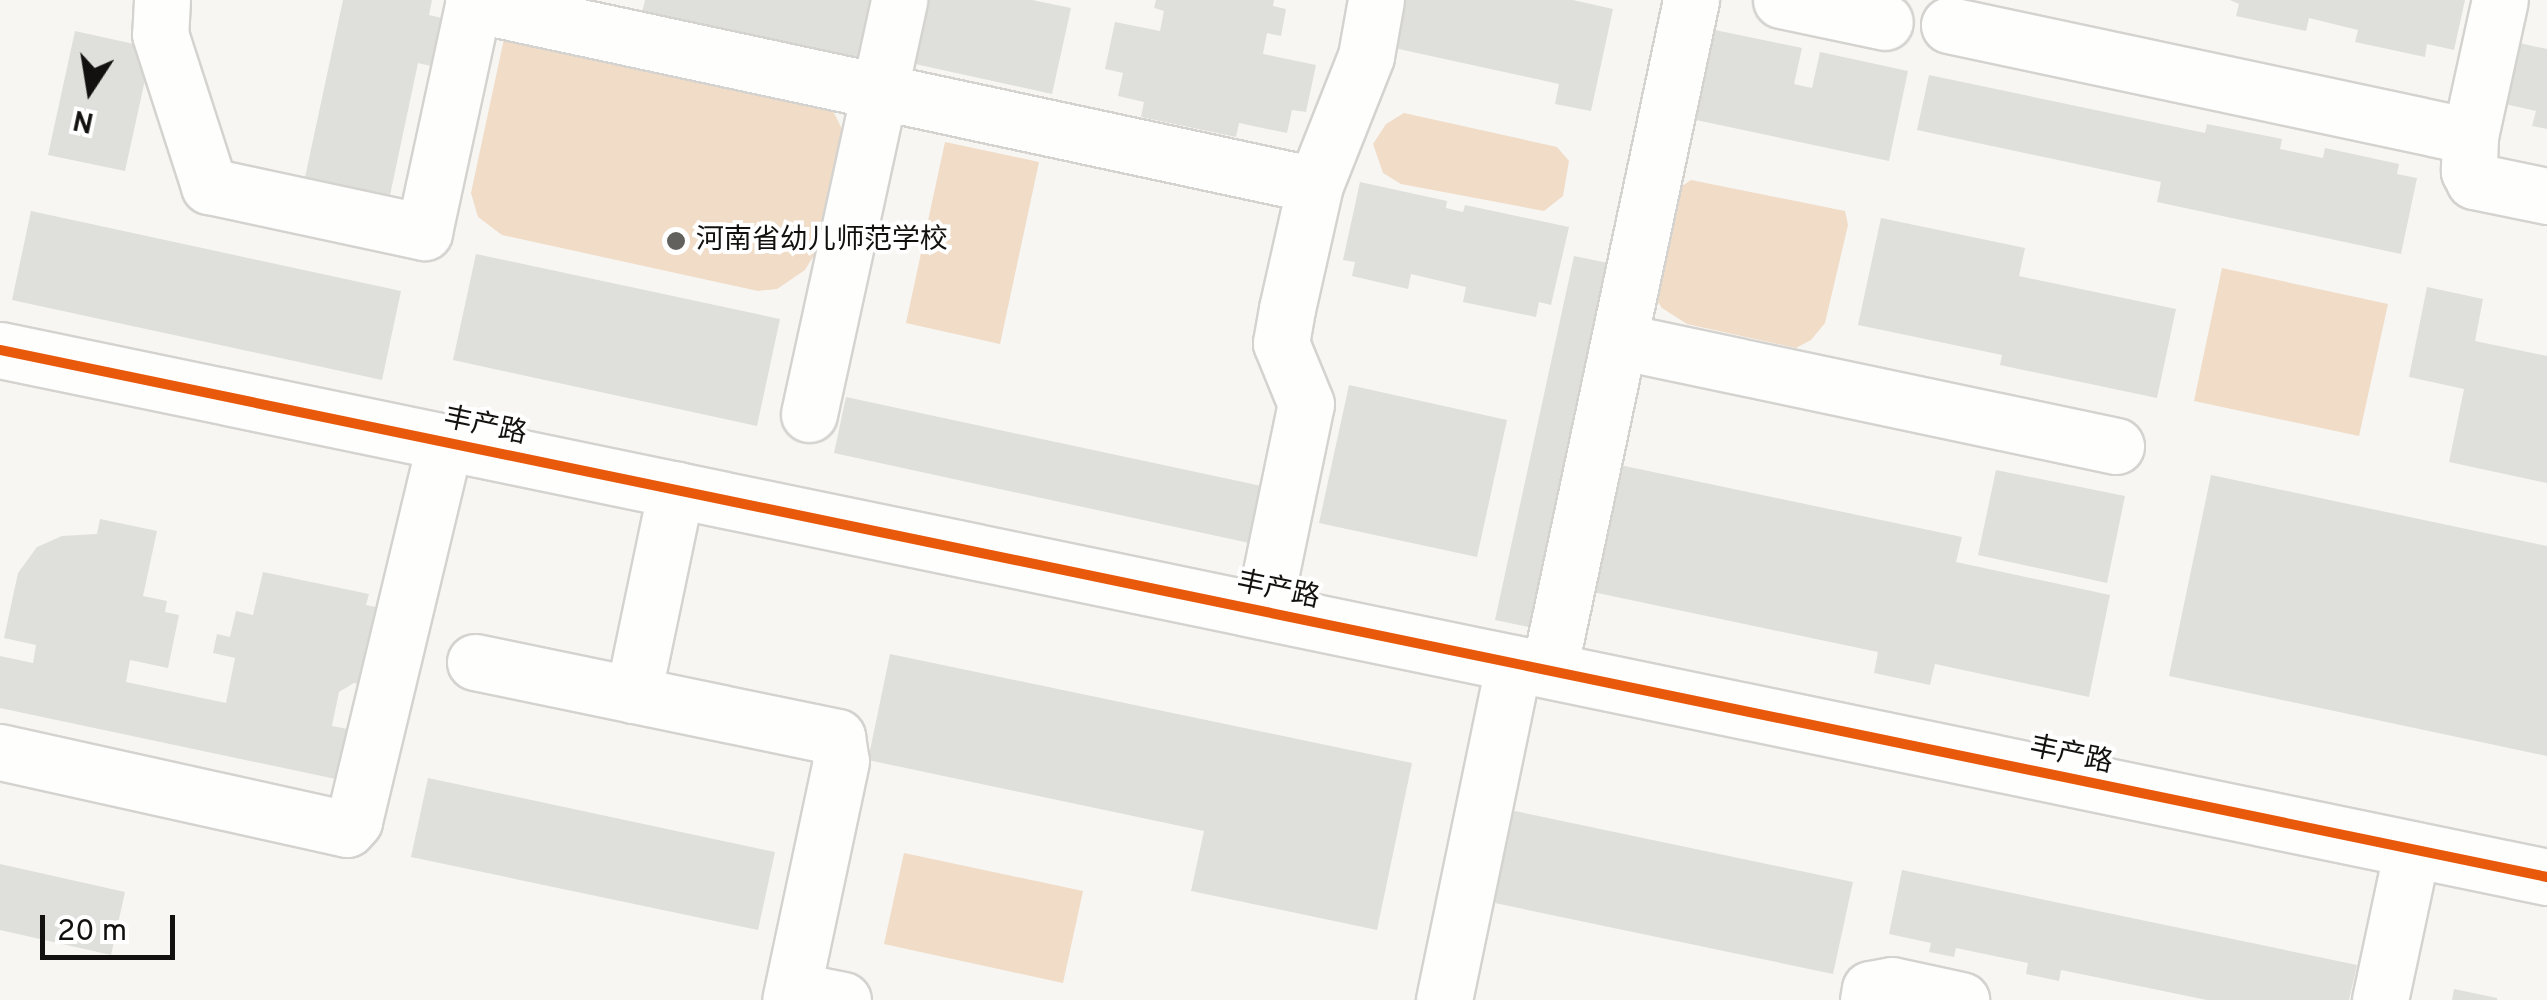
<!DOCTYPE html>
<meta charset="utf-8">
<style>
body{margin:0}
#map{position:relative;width:2547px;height:1000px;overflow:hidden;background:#f7f6f2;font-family:Overpass,"Noto Sans SC",sans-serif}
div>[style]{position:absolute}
.green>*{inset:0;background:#f0dcc7}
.building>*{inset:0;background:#dfdfdb}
.roads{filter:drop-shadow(2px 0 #d4d3d0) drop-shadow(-2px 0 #d4d3d0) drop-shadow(0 2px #d4d3d0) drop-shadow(0 -2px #d4d3d0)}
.minor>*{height:55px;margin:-27.5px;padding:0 27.5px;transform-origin:27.5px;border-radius:27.5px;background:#fefefd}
.cycleway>*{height:10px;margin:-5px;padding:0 5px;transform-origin:5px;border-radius:5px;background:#e8590c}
.dots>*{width:28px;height:28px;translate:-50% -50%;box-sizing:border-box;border:5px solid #fff;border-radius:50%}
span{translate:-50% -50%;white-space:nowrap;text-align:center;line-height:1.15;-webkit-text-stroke:8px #fff;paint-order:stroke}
.poi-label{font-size:28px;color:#12110f}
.left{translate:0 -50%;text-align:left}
.street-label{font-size:28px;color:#12110f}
.north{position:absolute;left:40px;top:40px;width:100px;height:100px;-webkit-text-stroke:8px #fff;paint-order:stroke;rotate:192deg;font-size:28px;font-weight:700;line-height:40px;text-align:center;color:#12110f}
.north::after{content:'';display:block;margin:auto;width:35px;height:45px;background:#12110f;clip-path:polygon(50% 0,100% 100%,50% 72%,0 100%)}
.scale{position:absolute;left:40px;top:915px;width:135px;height:45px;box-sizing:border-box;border:5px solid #12110f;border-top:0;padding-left:12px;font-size:30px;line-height:35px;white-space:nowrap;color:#12110f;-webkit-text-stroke:8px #fff;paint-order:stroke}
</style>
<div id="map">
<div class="green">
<i style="clip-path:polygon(505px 34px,830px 105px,846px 137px,822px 242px,805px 270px,777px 289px,758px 291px,502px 235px,478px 217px,471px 193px)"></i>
<i style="clip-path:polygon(1404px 113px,1557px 147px,1569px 161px,1563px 196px,1544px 211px,1401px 184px,1383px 173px,1373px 144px,1386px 124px)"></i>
<i style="clip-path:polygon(945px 142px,1039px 162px,1000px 344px,906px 323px)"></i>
<i style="clip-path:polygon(1691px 180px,1845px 211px,1848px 225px,1825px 323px,1811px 340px,1796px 348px,1687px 324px,1662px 308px,1653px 295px,1676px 190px)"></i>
<i style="clip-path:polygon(2222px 268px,2388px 304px,2359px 436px,2194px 401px)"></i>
<i style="clip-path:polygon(904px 853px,1083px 891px,1063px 983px,884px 944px)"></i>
</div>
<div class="building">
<i style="clip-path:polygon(343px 0,432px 0,429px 15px,446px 19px,435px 67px,418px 63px,389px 200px,304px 182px)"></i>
<i style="clip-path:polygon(645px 0,874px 0,860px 65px,641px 17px)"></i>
<i style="clip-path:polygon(919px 0,1032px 0,1071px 8px,1052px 94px,906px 62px)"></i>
<i style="clip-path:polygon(1156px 0,1274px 0,1273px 6px,1286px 9px,1281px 36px,1267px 33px,1263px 54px,1316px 65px,1306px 112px,1292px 110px,1287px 133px,1239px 123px,1236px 137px,1141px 117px,1144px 102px,1118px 96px,1123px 73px,1105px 69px,1115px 22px,1160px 31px,1164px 11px,1154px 8px)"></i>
<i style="clip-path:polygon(1404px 0,1573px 0,1613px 9px,1591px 111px,1555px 104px,1559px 84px,1394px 48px)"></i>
<i style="clip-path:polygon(2230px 0,2465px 0,2454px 50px,2427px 44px,2425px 57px,2355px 42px,2358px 30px,2309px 18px,2306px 31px,2236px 16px,2239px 4px)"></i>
<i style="clip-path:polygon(1715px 30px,1802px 48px,1794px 84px,1812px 88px,1820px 52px,1908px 71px,1889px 161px,1696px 120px)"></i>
<i style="clip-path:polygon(75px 31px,152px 48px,125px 171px,48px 155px)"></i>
<i style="clip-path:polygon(2519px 43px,2547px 49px,2547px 129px,2532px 126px,2536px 111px,2505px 104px)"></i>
<i style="clip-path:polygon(1929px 75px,2205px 133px,2207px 124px,2282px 139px,2280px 149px,2323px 158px,2325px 148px,2399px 164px,2397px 174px,2417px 178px,2401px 254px,2157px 202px,2161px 182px,1917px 130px)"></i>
<i style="clip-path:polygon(1360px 182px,1447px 201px,1446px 208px,1463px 212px,1465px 205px,1569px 227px,1551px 305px,1539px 302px,1536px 317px,1463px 302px,1466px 287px,1411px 274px,1408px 289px,1352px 276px,1355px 262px,1343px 260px)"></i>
<i style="clip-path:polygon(31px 211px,401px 291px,382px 380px,12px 300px)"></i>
<i style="clip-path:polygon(1881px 218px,2025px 248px,2019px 276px,2176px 309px,2157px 398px,2000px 365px,2002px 355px,1858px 325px)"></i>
<i style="clip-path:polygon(476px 254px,780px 319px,757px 426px,453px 360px)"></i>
<i style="clip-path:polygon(1574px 256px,1613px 264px,1533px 628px,1495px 620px)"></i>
<i style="clip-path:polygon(2427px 287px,2483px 299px,2475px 341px,2547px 356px,2547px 483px,2449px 462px,2464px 389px,2409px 377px)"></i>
<i style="clip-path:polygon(1349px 385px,1507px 420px,1477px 557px,1319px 523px)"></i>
<i style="clip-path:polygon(846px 397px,1275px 489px,1263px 546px,834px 453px)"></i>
<i style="clip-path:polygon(1615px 464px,1962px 537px,1956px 562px,2110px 595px,2089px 697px,1935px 664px,1930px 685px,1874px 673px,1878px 652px,1588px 591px)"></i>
<i style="clip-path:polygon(1996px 470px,2125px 496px,2107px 583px,1978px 555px)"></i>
<i style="clip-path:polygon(2211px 475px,2547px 546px,2547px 756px,2169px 676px)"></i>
<i style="clip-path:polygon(100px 519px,157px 531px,143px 596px,167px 601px,165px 612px,179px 615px,168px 668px,130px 660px,126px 682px,226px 703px,235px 658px,213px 653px,217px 634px,230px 637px,236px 611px,253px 615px,263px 572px,369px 594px,366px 605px,389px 610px,373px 687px,354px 683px,339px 692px,332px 726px,353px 730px,350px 782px,0 708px,0 656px,33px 663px,36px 645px,4px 638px,18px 573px,37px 547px,62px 536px,97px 534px)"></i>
<i style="clip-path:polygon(890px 654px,1412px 763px,1377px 930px,1191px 891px,1204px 831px,868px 760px)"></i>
<i style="clip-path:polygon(428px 778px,775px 852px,758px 930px,411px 857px)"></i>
<i style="clip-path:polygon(1510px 810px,1853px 882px,1833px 974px,1490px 902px)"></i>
<i style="clip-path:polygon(0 864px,125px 892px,111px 955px,0 930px)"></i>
<i style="clip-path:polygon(1902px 870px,2357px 965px,2349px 1000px,2207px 1000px,2061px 970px,2059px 981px,2026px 974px,2028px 963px,1956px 948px,1954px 957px,1929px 952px,1931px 943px,1889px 934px)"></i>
<i style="clip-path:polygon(2454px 989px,2497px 998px,2497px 1000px,2452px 1000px)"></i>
</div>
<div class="roads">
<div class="minor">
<i style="left:162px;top:0;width:34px;rotate:93deg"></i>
<i style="left:160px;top:34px;width:160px;rotate:72.1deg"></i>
<i style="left:209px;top:186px;width:220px;rotate:12.1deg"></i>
<i style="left:424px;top:232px;width:237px;rotate:-77.8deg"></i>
<i style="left:1781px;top:0;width:106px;rotate:11.9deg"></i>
<i style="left:473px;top:4px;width:861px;rotate:12.13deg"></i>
<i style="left:1949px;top:25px;width:533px;rotate:12.03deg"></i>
<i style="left:2470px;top:136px;width:139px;rotate:-77.6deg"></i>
<i style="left:2470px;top:136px;width:35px;rotate:92deg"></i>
<i style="left:2469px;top:171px;width:11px;rotate:63deg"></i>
<i style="left:2474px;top:181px;width:75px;rotate:11.6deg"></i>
<i style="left:1619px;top:341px;width:508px;rotate:11.93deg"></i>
<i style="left:0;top:350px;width:2601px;rotate:11.69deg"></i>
<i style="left:809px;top:414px;width:424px;rotate:-77.7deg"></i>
<i style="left:1263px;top:611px;width:211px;rotate:-78.3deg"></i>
<i style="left:1306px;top:404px;width:66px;rotate:-112.3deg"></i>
<i style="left:1281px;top:343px;width:35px;rotate:-80deg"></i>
<i style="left:1287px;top:309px;width:127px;rotate:-77.3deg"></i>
<i style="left:1315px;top:185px;width:139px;rotate:-68.4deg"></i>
<i style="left:1366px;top:56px;width:57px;rotate:-79.9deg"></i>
<i style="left:475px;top:662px;width:370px;rotate:11.7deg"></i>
<i style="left:837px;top:737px;width:24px;rotate:81deg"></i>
<i style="left:841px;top:761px;width:244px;rotate:102deg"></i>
<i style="left:1549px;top:670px;width:685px;rotate:-78.03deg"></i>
<i style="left:633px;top:695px;width:210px;rotate:-78.2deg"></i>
<i style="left:0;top:752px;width:355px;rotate:12.5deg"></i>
<i style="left:347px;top:829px;width:11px;rotate:-49deg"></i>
<i style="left:354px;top:821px;width:390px;rotate:-76.5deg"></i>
<i style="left:793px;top:990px;width:51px;rotate:11.3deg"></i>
<i style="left:1444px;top:1000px;width:344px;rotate:-78.3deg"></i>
<i style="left:1868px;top:1000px;width:11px;rotate:-80deg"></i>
<i style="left:1870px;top:989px;width:22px;rotate:-10deg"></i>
<i style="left:1892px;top:985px;width:71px;rotate:12.3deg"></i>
<i style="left:2380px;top:1000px;width:154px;rotate:-78deg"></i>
</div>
</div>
<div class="cycleway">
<i style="left:0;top:350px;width:2601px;rotate:11.69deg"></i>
</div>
<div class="dots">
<i style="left:676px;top:241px;background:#62615e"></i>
</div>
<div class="poi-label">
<span class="left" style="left:696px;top:241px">河南省幼儿师范学校</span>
</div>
<div class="street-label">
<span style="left:485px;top:427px;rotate:12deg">丰产路</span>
<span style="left:1278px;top:591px;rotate:12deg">丰产路</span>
<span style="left:2071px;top:756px;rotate:12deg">丰产路</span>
</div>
<div class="north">N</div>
<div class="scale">20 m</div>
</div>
